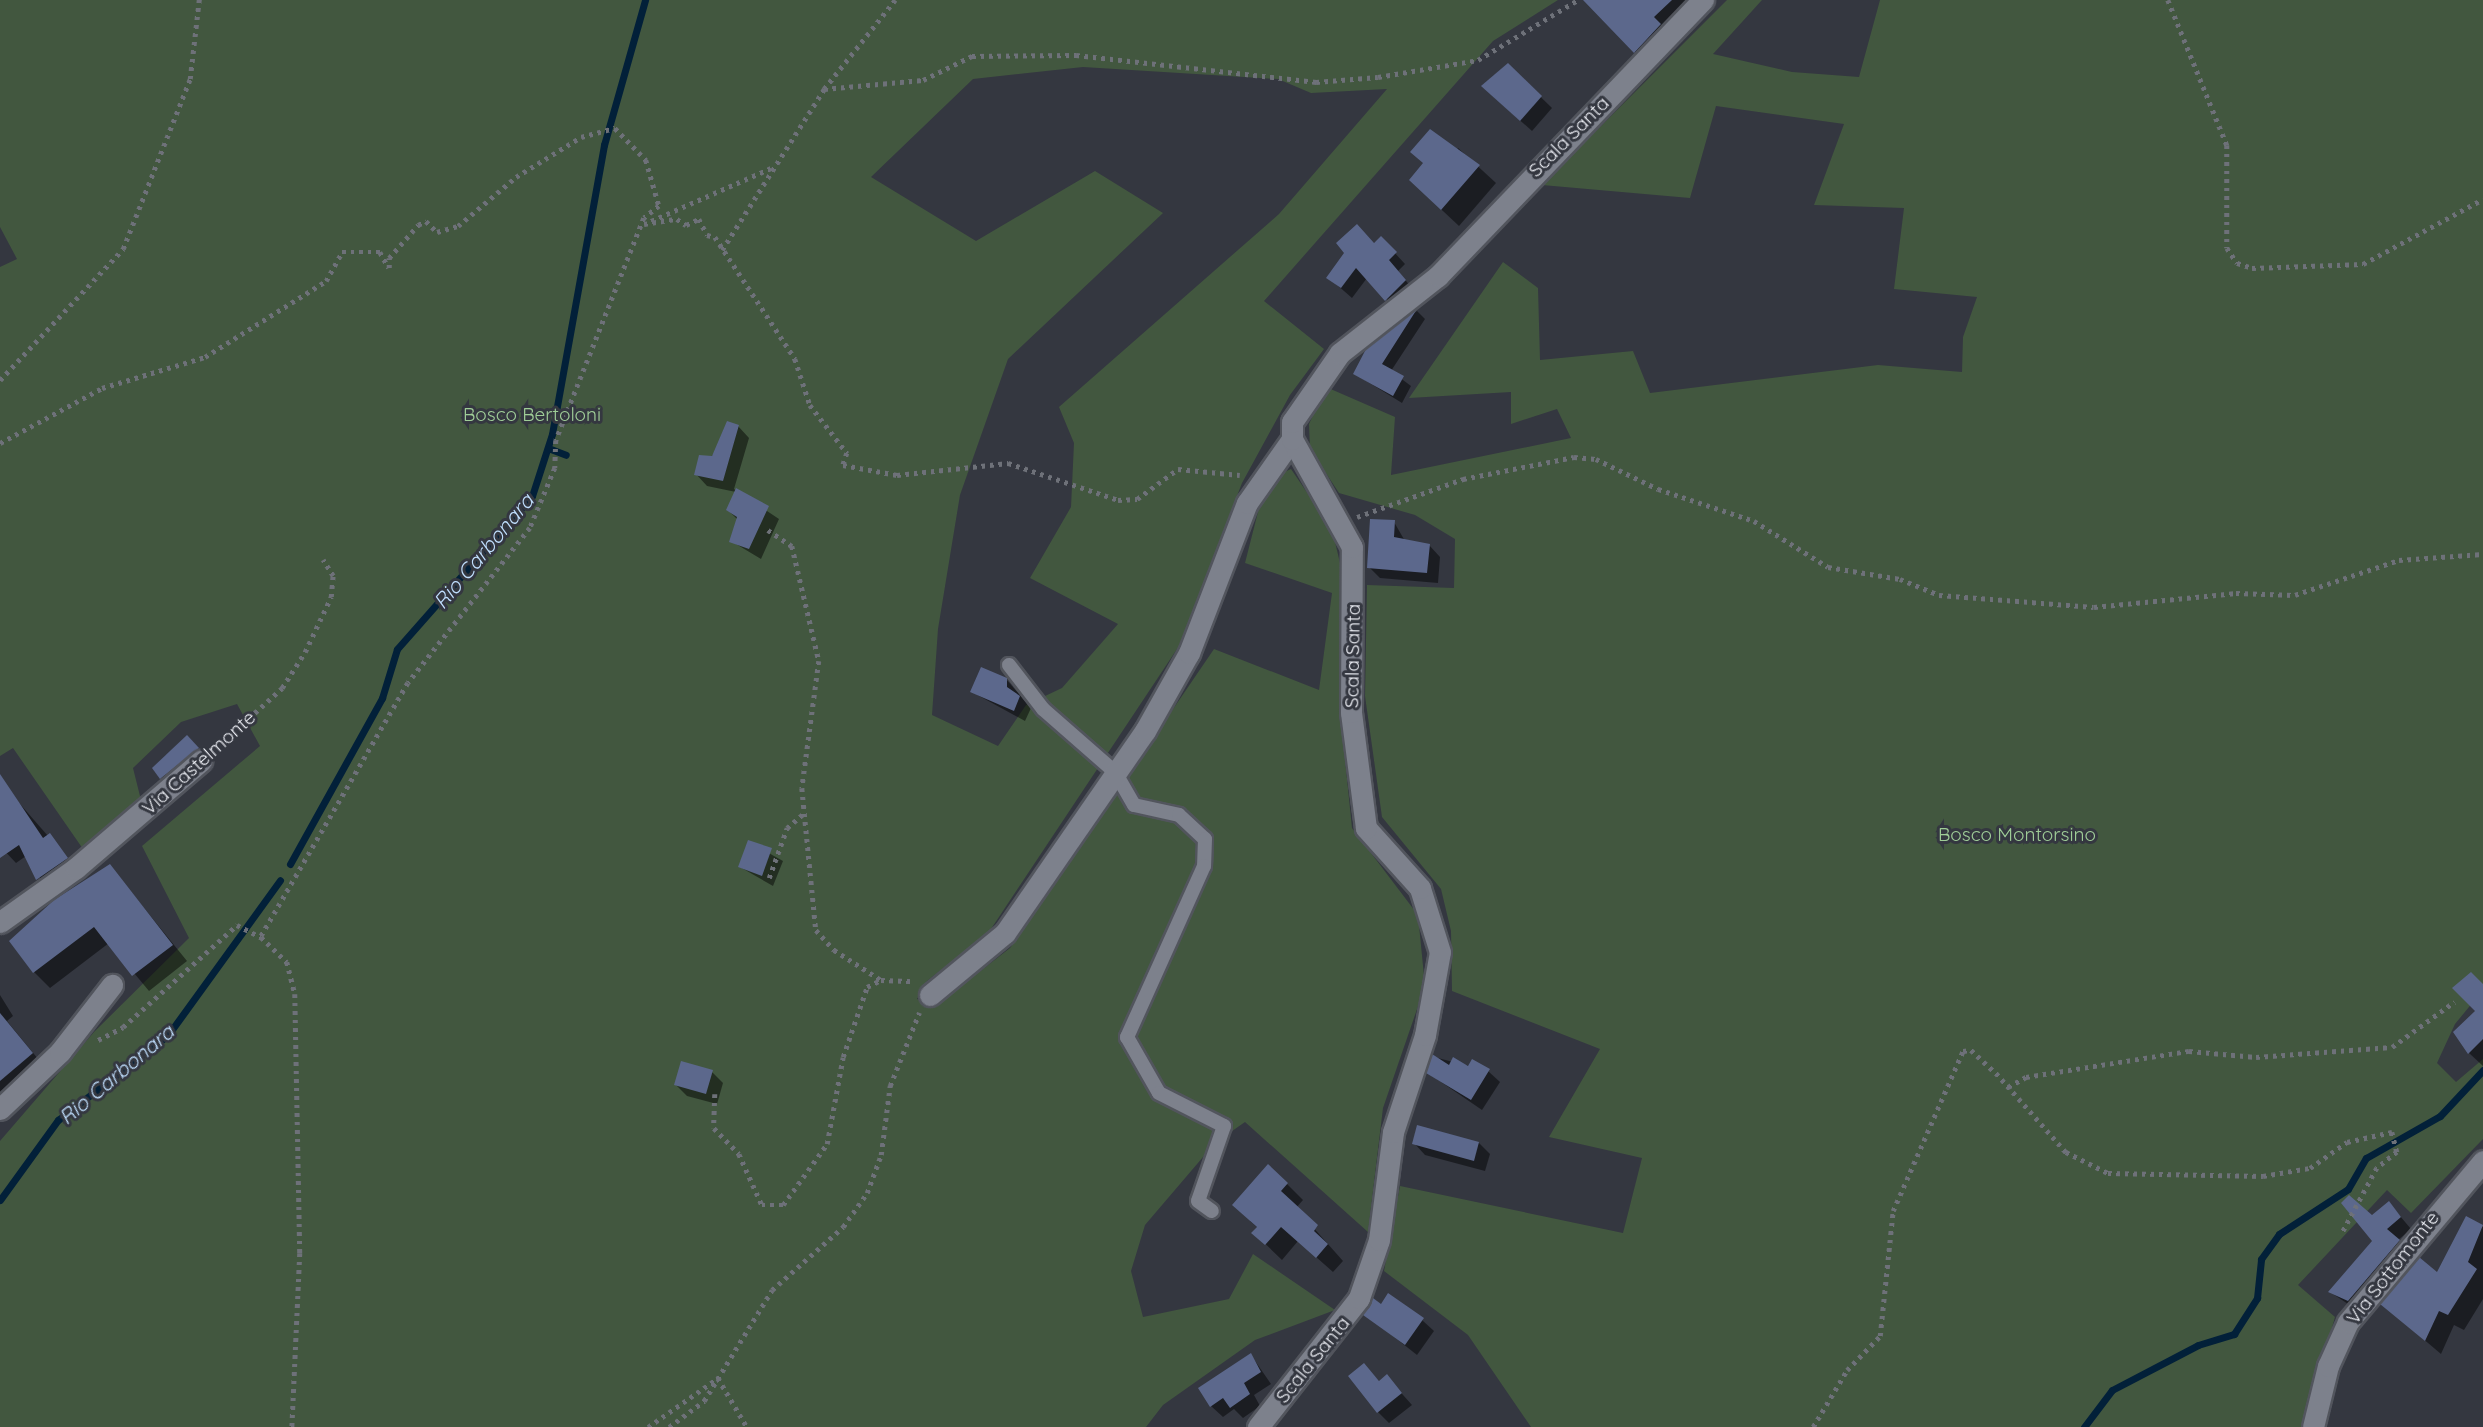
<!DOCTYPE html>
<style>
body{margin:0}
#map{position:relative;width:2483px;height:1427px;overflow:hidden;background:#343740;font-family:Quicksand,sans-serif}
div>[style]{position:absolute}
.green>*{inset:0;background:#42573f}
.shadow>*{inset:0;background:#0007}
.stream>*{height:7px;margin:-3.5px;padding:0 3.5px;transform-origin:3.5px;border-radius:3.5px;background:#022039}
.building>*{inset:0;background:#5c688c}
.path>*{height:4.5px;margin-top:-2.25px;transform-origin:0;background:repeating-linear-gradient(90deg,#6e7179 0 3.5px,transparent 0 8.5px)}
.roads{filter:drop-shadow(2px 0 #52555d) drop-shadow(-2px 0 #52555d) drop-shadow(0 2px #52555d) drop-shadow(0 -2px #52555d)}
.lane>*{height:14px;margin:-7px;padding:0 7px;transform-origin:7px;border-radius:7px;background:#7d818c}
.street>*{height:21px;margin:-10.5px;padding:0 10.5px;transform-origin:10.5px;border-radius:10.5px;background:#7d818c}
span{translate:-50% -50%;white-space:nowrap;text-align:center;line-height:1.15;-webkit-text-stroke:6px #343740;paint-order:stroke}
.street-label{font-size:19px;color:#eef0f6}
.park-label{font-size:19px;color:#9fcd97}
.water-label{font-size:21px;color:#c0dffe;font-style:italic}
</style>
<div id="map">
<div class="green">
<i style="clip-path:polygon(evenodd,0 0,1558px 0,1493px 41px,1264px 301px,1324px 349px,1290px 395px,1242px 483px,1179px 646px,989px 932px,927px 981px,917px 999px,938px 1004px,1010px 948px,1214px 649px,1319px 690px,1332px 593px,1245px 563px,1259px 508px,1275px 476px,1291px 469px,1332px 529px,1344px 580px,1339px 700px,1352px 828px,1418px 915px,1425px 986px,1383px 1108px,1368px 1232px,1245px 1122px,1215px 1143px,1145px 1225px,1131px 1271px,1143px 1317px,1229px 1299px,1253px 1254px,1335px 1310px,1255px 1340px,1163px 1405px,1146px 1427px,0 1427px,0 1141px,94px 1032px,189px 938px,142px 846px,260px 746px,237px 704px,181px 722px,133px 768px,141px 800px,83px 849px,13px 748px,0 756px,0 267px,17px 259px,0 227px,0 0,1083px 67px,1278px 79px,1311px 93px,1387px 89px,1279px 214px,1059px 407px,1074px 443px,1071px 507px,1030px 578px,1118px 624px,1062px 688px,1026px 705px,998px 746px,932px 715px,938px 629px,960px 495px,1008px 359px,1163px 213px,1095px 171px,976px 241px,871px 177px,973px 79px,1083px 67px)"></i>
<i style="clip-path:polygon(1727px 0,1762px 0,1713px 54px,1792px 72px,1859px 77px,1880px 0,2483px 0,2483px 990px,2455px 1024px,2437px 1063px,2456px 1082px,2483px 1059px,2483px 1139px,2411px 1213px,2387px 1190px,2298px 1285px,2335px 1317px,2304px 1427px,1531px 1427px,1468px 1335px,1384px 1271px,1400px 1186px,1623px 1233px,1642px 1158px,1549px 1137px,1600px 1049px,1452px 991px,1451px 931px,1441px 889px,1382px 817px,1365px 696px,1367px 585px,1454px 588px,1455px 539px,1415px 515px,1339px 493px,1310px 449px,1309px 424px,1326px 387px,1395px 417px,1391px 475px,1571px 438px,1557px 409px,1511px 424px,1511px 392px,1409px 398px,1503px 262px,1538px 288px,1540px 360px,1633px 351px,1650px 393px,1878px 365px,1962px 372px,1963px 337px,1977px 297px,1894px 289px,1904px 208px,1814px 205px,1844px 124px,1716px 106px,1690px 198px,1542px 185px)"></i>
</div>
<div class="shadow">
<i style="clip-path:polygon(1609px 0,1691px 0,1662px 27px,1669px 35px,1644px 61px,1597px 12px)"></i>
<i style="clip-path:polygon(1508px 65px,1552px 108px,1532px 131px,1494px 97px)"></i>
<i style="clip-path:polygon(1458px 148px,1496px 183px,1459px 226px,1428px 197px)"></i>
<i style="clip-path:polygon(1381px 238px,1405px 264px,1398px 271px,1415px 292px,1397px 310px,1367px 278px,1352px 298px,1328px 277px)"></i>
<i style="clip-path:polygon(1417px 311px,1425px 319px,1391px 371px,1411px 386px,1402px 403px,1355px 374px,1368px 350px)"></i>
<i style="clip-path:polygon(738px 426px,749px 438px,734px 489px,779px 519px,761px 559px,731px 541px,738px 520px,728px 510px,736px 492px,707px 486px,696px 474px)"></i>
<i style="clip-path:polygon(1394px 522px,1405px 541px,1429px 545px,1440px 557px,1438px 583px,1380px 578px,1369px 567px)"></i>
<i style="clip-path:polygon(1006px 679px,1031px 708px,1025px 721px,972px 692px)"></i>
<i style="clip-path:polygon(187px 738px,208px 760px,172px 789px,161px 778px)"></i>
<i style="clip-path:polygon(13px 796px,76px 868px,47px 889px,26px 856px,16px 863px,0 846px,0 805px)"></i>
<i style="clip-path:polygon(749px 842px,783px 861px,773px 886px,740px 867px)"></i>
<i style="clip-path:polygon(110px 866px,187px 961px,149px 991px,109px 943px,50px 988px,34px 972px)"></i>
<i style="clip-path:polygon(2483px 986px,2483px 1066px,2469px 1053px)"></i>
<i style="clip-path:polygon(0 995px,13px 1016px,7px 1021px,43px 1065px,0 1101px)"></i>
<i style="clip-path:polygon(1434px 1057px,1488px 1071px,1500px 1082px,1482px 1110px,1428px 1073px)"></i>
<i style="clip-path:polygon(712px 1072px,723px 1083px,717px 1104px,687px 1096px,676px 1085px)"></i>
<i style="clip-path:polygon(1414px 1143px,1479px 1143px,1490px 1154px,1485px 1171px,1425px 1155px)"></i>
<i style="clip-path:polygon(1287px 1184px,1303px 1200px,1296px 1208px,1343px 1261px,1333px 1272px,1298px 1241px,1282px 1260px,1254px 1233px,1258px 1228px,1250px 1221px)"></i>
<i style="clip-path:polygon(2389px 1203px,2411px 1229px,2398px 1240px,2410px 1252px,2360px 1312px,2330px 1292px,2375px 1241px)"></i>
<i style="clip-path:polygon(2467px 1218px,2483px 1227px,2483px 1299px,2464px 1330px,2454px 1325px,2441px 1354px,2382px 1304px,2437px 1275px)"></i>
<i style="clip-path:polygon(1381px 1306px,1422px 1320px,1434px 1331px,1417px 1355px,1365px 1314px)"></i>
<i style="clip-path:polygon(1251px 1355px,1271px 1384px,1254px 1395px,1260px 1406px,1243px 1418px,1234px 1409px,1223px 1417px,1211px 1406px)"></i>
<i style="clip-path:polygon(1364px 1365px,1380px 1382px,1387px 1377px,1412px 1405px,1389px 1423px,1378px 1412px)"></i>
</div>
<div class="stream">
<i style="left:548px;top:448px;width:19px;rotate:21deg"></i>
<i style="left:290px;top:864px;width:190px;rotate:-61deg"></i>
<i style="left:382px;top:698px;width:51px;rotate:-73deg"></i>
<i style="left:397px;top:649px;width:204px;rotate:-48.6deg"></i>
<i style="left:532px;top:496px;width:65px;rotate:-72.1deg"></i>
<i style="left:552px;top:434px;width:294px;rotate:-79.8deg"></i>
<i style="left:604px;top:145px;width:151px;rotate:-74.2deg"></i>
<i style="left:0;top:1200px;width:99px;rotate:-54.1deg"></i>
<i style="left:58px;top:1120px;width:139px;rotate:-37.7deg"></i>
<i style="left:168px;top:1035px;width:191px;rotate:-54.1deg"></i>
<i style="left:2084px;top:1427px;width:46px;rotate:-52.9deg"></i>
<i style="left:2112px;top:1390px;width:97px;rotate:-27.6deg"></i>
<i style="left:2198px;top:1345px;width:38px;rotate:-17deg"></i>
<i style="left:2234px;top:1334px;width:43px;rotate:-57.4deg"></i>
<i style="left:2257px;top:1298px;width:39px;rotate:-84deg"></i>
<i style="left:2261px;top:1259px;width:31px;rotate:-54deg"></i>
<i style="left:2279px;top:1234px;width:82px;rotate:-33.1deg"></i>
<i style="left:2348px;top:1189px;width:36px;rotate:-60deg"></i>
<i style="left:2366px;top:1158px;width:85px;rotate:-29.6deg"></i>
<i style="left:2440px;top:1116px;width:63px;rotate:-46.9deg"></i>
</div>
<div class="building">
<i style="clip-path:polygon(1583px 0,1672px 0,1654px 17px,1661px 24px,1634px 53px)"></i>
<i style="clip-path:polygon(1508px 63px,1542px 96px,1520px 121px,1481px 86px)"></i>
<i style="clip-path:polygon(1430px 129px,1480px 165px,1441px 210px,1409px 180px,1423px 163px,1410px 152px)"></i>
<i style="clip-path:polygon(1357px 224px,1374px 243px,1381px 236px,1397px 252px,1389px 260px,1406px 280px,1385px 301px,1356px 268px,1341px 288px,1326px 278px,1344px 253px,1336px 243px)"></i>
<i style="clip-path:polygon(1417px 309px,1382px 364px,1404px 376px,1393px 396px,1353px 374px,1366px 349px)"></i>
<i style="clip-path:polygon(727px 421px,739px 425px,723px 481px,694px 475px,699px 455px,712px 456px)"></i>
<i style="clip-path:polygon(736px 488px,769px 506px,749px 549px,729px 542px,737px 517px,726px 510px)"></i>
<i style="clip-path:polygon(1370px 519px,1395px 520px,1394px 537px,1430px 544px,1427px 573px,1367px 568px)"></i>
<i style="clip-path:polygon(981px 667px,1007px 678px,1007px 687px,1020px 696px,1014px 711px,970px 692px)"></i>
<i style="clip-path:polygon(187px 735px,199px 748px,160px 779px,152px 768px)"></i>
<i style="clip-path:polygon(0 774px,43px 838px,50px 833px,68px 858px,36px 880px,19px 845px,0 858px)"></i>
<i style="clip-path:polygon(748px 840px,772px 848px,762px 876px,738px 867px)"></i>
<i style="clip-path:polygon(110px 864px,173px 945px,132px 976px,94px 927px,33px 973px,9px 941px,54px 900px)"></i>
<i style="clip-path:polygon(2471px 972px,2483px 984px,2483px 1039px,2468px 1054px,2453px 1032px,2475px 1011px,2452px 988px)"></i>
<i style="clip-path:polygon(0 1013px,33px 1053px,0 1081px)"></i>
<i style="clip-path:polygon(1432px 1054px,1449px 1065px,1453px 1057px,1468px 1066px,1472px 1059px,1490px 1069px,1471px 1100px,1426px 1073px)"></i>
<i style="clip-path:polygon(681px 1061px,713px 1070px,706px 1094px,674px 1085px)"></i>
<i style="clip-path:polygon(1417px 1125px,1479px 1142px,1474px 1161px,1412px 1144px)"></i>
<i style="clip-path:polygon(1268px 1164px,1288px 1183px,1281px 1191px,1318px 1225px,1314px 1231px,1328px 1244px,1316px 1258px,1281px 1227px,1265px 1245px,1251px 1233px,1257px 1227px,1232px 1205px)"></i>
<i style="clip-path:polygon(2349px 1195px,2372px 1215px,2389px 1201px,2401px 1217px,2387px 1229px,2400px 1240px,2348px 1301px,2328px 1292px,2372px 1241px,2341px 1203px)"></i>
<i style="clip-path:polygon(2466px 1216px,2483px 1225px,2468px 1262px,2477px 1269px,2448px 1315px,2439px 1311px,2425px 1341px,2380px 1304px,2419px 1257px,2437px 1272px)"></i>
<i style="clip-path:polygon(1388px 1293px,1424px 1318px,1405px 1345px,1363px 1315px,1373px 1298px,1381px 1304px)"></i>
<i style="clip-path:polygon(1251px 1353px,1261px 1372px,1244px 1383px,1250px 1394px,1230px 1408px,1223px 1398px,1210px 1407px,1198px 1388px)"></i>
<i style="clip-path:polygon(1364px 1363px,1379px 1381px,1387px 1374px,1402px 1393px,1377px 1413px,1348px 1376px)"></i>
</div>
<div class="path">
<i style="left:2168px;top:0;width:157px;rotate:67.9deg"></i>
<i style="left:2227px;top:145px;width:103px;rotate:90deg"></i>
<i style="left:2227px;top:248px;width:18px;rotate:56deg"></i>
<i style="left:2237px;top:263px;width:16px;rotate:18deg"></i>
<i style="left:2252px;top:268px;width:111px;rotate:-2.1deg"></i>
<i style="left:2363px;top:264px;width:136px;rotate:-28.4deg"></i>
<i style="left:824px;top:89px;width:114px;rotate:-51.4deg"></i>
<i style="left:651px;top:221px;width:131px;rotate:-23.8deg"></i>
<i style="left:644px;top:224px;width:33px;rotate:-9deg"></i>
<i style="left:677px;top:219px;width:11px;rotate:34deg"></i>
<i style="left:686px;top:225px;width:14px;rotate:-25deg"></i>
<i style="left:699px;top:219px;width:18px;rotate:63deg"></i>
<i style="left:707px;top:235px;width:8px;rotate:14deg"></i>
<i style="left:715px;top:237px;width:146px;rotate:56.7deg"></i>
<i style="left:795px;top:359px;width:48px;rotate:71.9deg"></i>
<i style="left:810px;top:405px;width:61px;rotate:52.4deg"></i>
<i style="left:847px;top:453px;width:13px;rotate:108deg"></i>
<i style="left:843px;top:465px;width:55px;rotate:10.5deg"></i>
<i style="left:897px;top:475px;width:112px;rotate:-6.2deg"></i>
<i style="left:1008px;top:463px;width:116px;rotate:18.6deg"></i>
<i style="left:1118px;top:500px;width:19px;rotate:-3deg"></i>
<i style="left:1137px;top:499px;width:51px;rotate:-36.2deg"></i>
<i style="left:1178px;top:469px;width:62px;rotate:5.5deg"></i>
<i style="left:722px;top:250px;width:191px;rotate:-57.6deg"></i>
<i style="left:824px;top:89px;width:99px;rotate:-5.2deg"></i>
<i style="left:923px;top:80px;width:55px;rotate:-26.1deg"></i>
<i style="left:972px;top:56px;width:104px;rotate:-0.6deg"></i>
<i style="left:1076px;top:55px;width:242px;rotate:6.4deg"></i>
<i style="left:1316px;top:82px;width:62px;rotate:-4.6deg"></i>
<i style="left:1378px;top:77px;width:101px;rotate:-9.6deg"></i>
<i style="left:1478px;top:60px;width:117px;rotate:-31deg"></i>
<i style="left:0;top:380px;width:180px;rotate:-46.8deg"></i>
<i style="left:123px;top:249px;width:183px;rotate:-68.5deg"></i>
<i style="left:190px;top:79px;width:80px;rotate:-83.5deg"></i>
<i style="left:0;top:443px;width:116px;rotate:-28.3deg"></i>
<i style="left:102px;top:388px;width:108px;rotate:-16.8deg"></i>
<i style="left:205px;top:357px;width:143px;rotate:-32.1deg"></i>
<i style="left:326px;top:281px;width:33px;rotate:-61deg"></i>
<i style="left:342px;top:252px;width:38px"></i>
<i style="left:380px;top:252px;width:18px;rotate:61deg"></i>
<i style="left:389px;top:268px;width:10px;rotate:-90deg"></i>
<i style="left:389px;top:258px;width:44px;rotate:-48.7deg"></i>
<i style="left:418px;top:225px;width:9px;rotate:-27deg"></i>
<i style="left:426px;top:221px;width:16px;rotate:45deg"></i>
<i style="left:437px;top:232px;width:22px;rotate:-16deg"></i>
<i style="left:458px;top:226px;width:76px;rotate:-40.2deg"></i>
<i style="left:516px;top:177px;width:76px;rotate:-31.6deg"></i>
<i style="left:581px;top:137px;width:35px;rotate:-15deg"></i>
<i style="left:615px;top:128px;width:45px;rotate:45.9deg"></i>
<i style="left:646px;top:160px;width:48px;rotate:74.2deg"></i>
<i style="left:659px;top:206px;width:19px;rotate:141deg"></i>
<i style="left:644px;top:218px;width:239px;rotate:111.6deg"></i>
<i style="left:556px;top:440px;width:28px;rotate:92deg"></i>
<i style="left:555px;top:468px;width:65px;rotate:112.6deg"></i>
<i style="left:530px;top:528px;width:197px;rotate:128.2deg"></i>
<i style="left:408px;top:683px;width:293px;rotate:120.1deg"></i>
<i style="left:1357px;top:517px;width:113px;rotate:-19.7deg"></i>
<i style="left:1463px;top:479px;width:113px;rotate:-11.2deg"></i>
<i style="left:1574px;top:457px;width:22px;rotate:5deg"></i>
<i style="left:1596px;top:459px;width:69px;rotate:25.8deg"></i>
<i style="left:1658px;top:489px;width:101px;rotate:18.4deg"></i>
<i style="left:1754px;top:521px;width:87px;rotate:31.9deg"></i>
<i style="left:1828px;top:567px;width:73px;rotate:9.5deg"></i>
<i style="left:1900px;top:579px;width:42px;rotate:22.3deg"></i>
<i style="left:1939px;top:595px;width:155px;rotate:4.4deg"></i>
<i style="left:2094px;top:607px;width:143px;rotate:-5.6deg"></i>
<i style="left:2236px;top:593px;width:59px;rotate:1.9deg"></i>
<i style="left:2295px;top:595px;width:110px;rotate:-18.6deg"></i>
<i style="left:2399px;top:560px;width:84px;rotate:-4.1deg"></i>
<i style="left:768px;top:530px;width:29px;rotate:34deg"></i>
<i style="left:792px;top:546px;width:118px;rotate:76.8deg"></i>
<i style="left:819px;top:661px;width:128px;rotate:97.6deg"></i>
<i style="left:802px;top:788px;width:143px;rotate:84.4deg"></i>
<i style="left:816px;top:930px;width:27px;rotate:48deg"></i>
<i style="left:834px;top:950px;width:56px;rotate:32.6deg"></i>
<i style="left:217px;top:747px;width:88px;rotate:-42.2deg"></i>
<i style="left:282px;top:688px;width:43px;rotate:-57.4deg"></i>
<i style="left:305px;top:652px;width:61px;rotate:-64.7deg"></i>
<i style="left:331px;top:597px;width:21px;rotate:-85deg"></i>
<i style="left:333px;top:576px;width:19px;rotate:-122deg"></i>
<i style="left:769px;top:878px;width:53px;rotate:-70.2deg"></i>
<i style="left:787px;top:828px;width:21px;rotate:-41deg"></i>
<i style="left:98px;top:1040px;width:28px;rotate:-27deg"></i>
<i style="left:123px;top:1027px;width:153px;rotate:-41.8deg"></i>
<i style="left:237px;top:925px;width:27px;rotate:27deg"></i>
<i style="left:261px;top:937px;width:36px;rotate:44deg"></i>
<i style="left:287px;top:962px;width:33px;rotate:76deg"></i>
<i style="left:295px;top:994px;width:259px;rotate:88.9deg"></i>
<i style="left:300px;top:1253px;width:174px;rotate:92.6deg"></i>
<i style="left:2008px;top:1087px;width:21px;rotate:-29deg"></i>
<i style="left:2026px;top:1077px;width:165px;rotate:-9.1deg"></i>
<i style="left:2189px;top:1051px;width:67px;rotate:5.1deg"></i>
<i style="left:2256px;top:1057px;width:136px;rotate:-4.2deg"></i>
<i style="left:2392px;top:1047px;width:77px;rotate:-36deg"></i>
<i style="left:715px;top:1094px;width:34px;rotate:92deg"></i>
<i style="left:714px;top:1128px;width:36px;rotate:46deg"></i>
<i style="left:739px;top:1154px;width:56px;rotate:65.7deg"></i>
<i style="left:762px;top:1205px;width:21px"></i>
<i style="left:783px;top:1205px;width:75px;rotate:-54.2deg"></i>
<i style="left:827px;top:1144px;width:88px;rotate:-79.6deg"></i>
<i style="left:843px;top:1057px;width:74px;rotate:-71.1deg"></i>
<i style="left:867px;top:987px;width:16px;rotate:-27deg"></i>
<i style="left:881px;top:980px;width:34px;rotate:2deg"></i>
<i style="left:648px;top:1427px;width:85px;rotate:-35deg"></i>
<i style="left:718px;top:1378px;width:57px;rotate:59.4deg"></i>
<i style="left:669px;top:1427px;width:44px;rotate:-36.6deg"></i>
<i style="left:704px;top:1401px;width:130px;rotate:-58.5deg"></i>
<i style="left:772px;top:1290px;width:95px;rotate:-41.6deg"></i>
<i style="left:843px;top:1227px;width:42px;rotate:-54.8deg"></i>
<i style="left:867px;top:1193px;width:40px;rotate:-69.8deg"></i>
<i style="left:881px;top:1155px;width:70px;rotate:-82.6deg"></i>
<i style="left:890px;top:1086px;width:79px;rotate:-68.3deg"></i>
<i style="left:1813px;top:1427px;width:66px;rotate:-59.2deg"></i>
<i style="left:1847px;top:1370px;width:47px;rotate:-45.9deg"></i>
<i style="left:1880px;top:1336px;width:126px;rotate:-84.1deg"></i>
<i style="left:1893px;top:1211px;width:175px;rotate:-66.4deg"></i>
<i style="left:1963px;top:1051px;width:8px;rotate:-7deg"></i>
<i style="left:1971px;top:1050px;width:34px;rotate:43deg"></i>
<i style="left:1996px;top:1073px;width:106px;rotate:48.5deg"></i>
<i style="left:2066px;top:1152px;width:47px;rotate:26.6deg"></i>
<i style="left:2108px;top:1173px;width:155px;rotate:1.1deg"></i>
<i style="left:2263px;top:1176px;width:48px;rotate:-9.7deg"></i>
<i style="left:2310px;top:1168px;width:45px;rotate:-35.1deg"></i>
<i style="left:2347px;top:1142px;width:46px;rotate:-12.5deg"></i>
<i style="left:2392px;top:1132px;width:21px;rotate:76deg"></i>
<i style="left:2397px;top:1152px;width:26px;rotate:141deg"></i>
<i style="left:2377px;top:1168px;width:76px;rotate:118.2deg"></i>
</div>
<div class="roads">
<div class="lane">
<i style="left:1009px;top:665px;width:56px;rotate:52.3deg"></i>
<i style="left:1043px;top:709px;width:96px;rotate:41.2deg"></i>
<i style="left:1115px;top:772px;width:38px;rotate:60deg"></i>
<i style="left:1134px;top:805px;width:46px;rotate:12.5deg"></i>
<i style="left:1179px;top:815px;width:35px;rotate:43deg"></i>
<i style="left:1205px;top:839px;width:27px;rotate:92deg"></i>
<i style="left:1204px;top:866px;width:188px;rotate:114.2deg"></i>
<i style="left:1127px;top:1037px;width:64px;rotate:60.3deg"></i>
<i style="left:1159px;top:1093px;width:73px;rotate:26.9deg"></i>
<i style="left:1224px;top:1126px;width:79px;rotate:109.1deg"></i>
<i style="left:1198px;top:1201px;width:17px;rotate:36deg"></i>
</div>
<div class="street">
<i style="left:0;top:922px;width:93px;rotate:-35.4deg"></i>
<i style="left:76px;top:868px;width:165px;rotate:-40.6deg"></i>
<i style="left:930px;top:995px;width:97px;rotate:-39.6deg"></i>
<i style="left:1005px;top:933px;width:246px;rotate:-55.3deg"></i>
<i style="left:1145px;top:731px;width:90px;rotate:-60.6deg"></i>
<i style="left:1189px;top:653px;width:161px;rotate:-68.9deg"></i>
<i style="left:1247px;top:503px;width:78px;rotate:-54.9deg"></i>
<i style="left:0;top:1109px;width:83px;rotate:-43.5deg"></i>
<i style="left:60px;top:1052px;width:85px;rotate:-52.2deg"></i>
<i style="left:1258px;top:1427px;width:164px;rotate:-51.9deg"></i>
<i style="left:1359px;top:1298px;width:61px;rotate:-71deg"></i>
<i style="left:1379px;top:1240px;width:109px;rotate:-82.6deg"></i>
<i style="left:1393px;top:1132px;width:102px;rotate:-71.7deg"></i>
<i style="left:1425px;top:1035px;width:84px;rotate:-79.8deg"></i>
<i style="left:1440px;top:952px;width:67px;rotate:-107.4deg"></i>
<i style="left:1420px;top:888px;width:81px;rotate:-132deg"></i>
<i style="left:1366px;top:828px;width:117px;rotate:-97.4deg"></i>
<i style="left:1351px;top:712px;width:165px;rotate:-89.7deg"></i>
<i style="left:1352px;top:547px;width:124px;rotate:-119.1deg"></i>
<i style="left:1292px;top:439px;width:17px;rotate:-90deg"></i>
<i style="left:1292px;top:422px;width:84px;rotate:-55.2deg"></i>
<i style="left:1340px;top:353px;width:125px;rotate:-38.2deg"></i>
<i style="left:1438px;top:276px;width:383px;rotate:-46.2deg"></i>
<i style="left:2313px;top:1427px;width:63px;rotate:-76.2deg"></i>
<i style="left:2328px;top:1366px;width:48px;rotate:-65.6deg"></i>
<i style="left:2348px;top:1322px;width:210px;rotate:-50deg"></i>
</div>
</div>
<div class="street-label">
<span style="left:1569px;top:137px;rotate:-45deg">Scala Santa</span>
<span style="left:1353px;top:656px;rotate:-89deg">Scala Santa</span>
<span style="left:199px;top:763px;rotate:-42deg">Via Castelmonte</span>
<span style="left:2393px;top:1268px;rotate:-52deg">Via Sottomonte</span>
<span style="left:1313px;top:1360px;rotate:-51deg">Scala Santa</span>
</div>
<div class="park-label">
<span style="left:532px;top:415px">Bosco Bertoloni</span>
<span style="left:2017px;top:835px">Bosco Montorsino</span>
</div>
<div class="water-label">
<span style="left:483px;top:551px;rotate:-50deg">Rio Carbonara</span>
<span style="left:116px;top:1074px;rotate:-40deg">Rio Carbonara</span>
</div>
</div>
